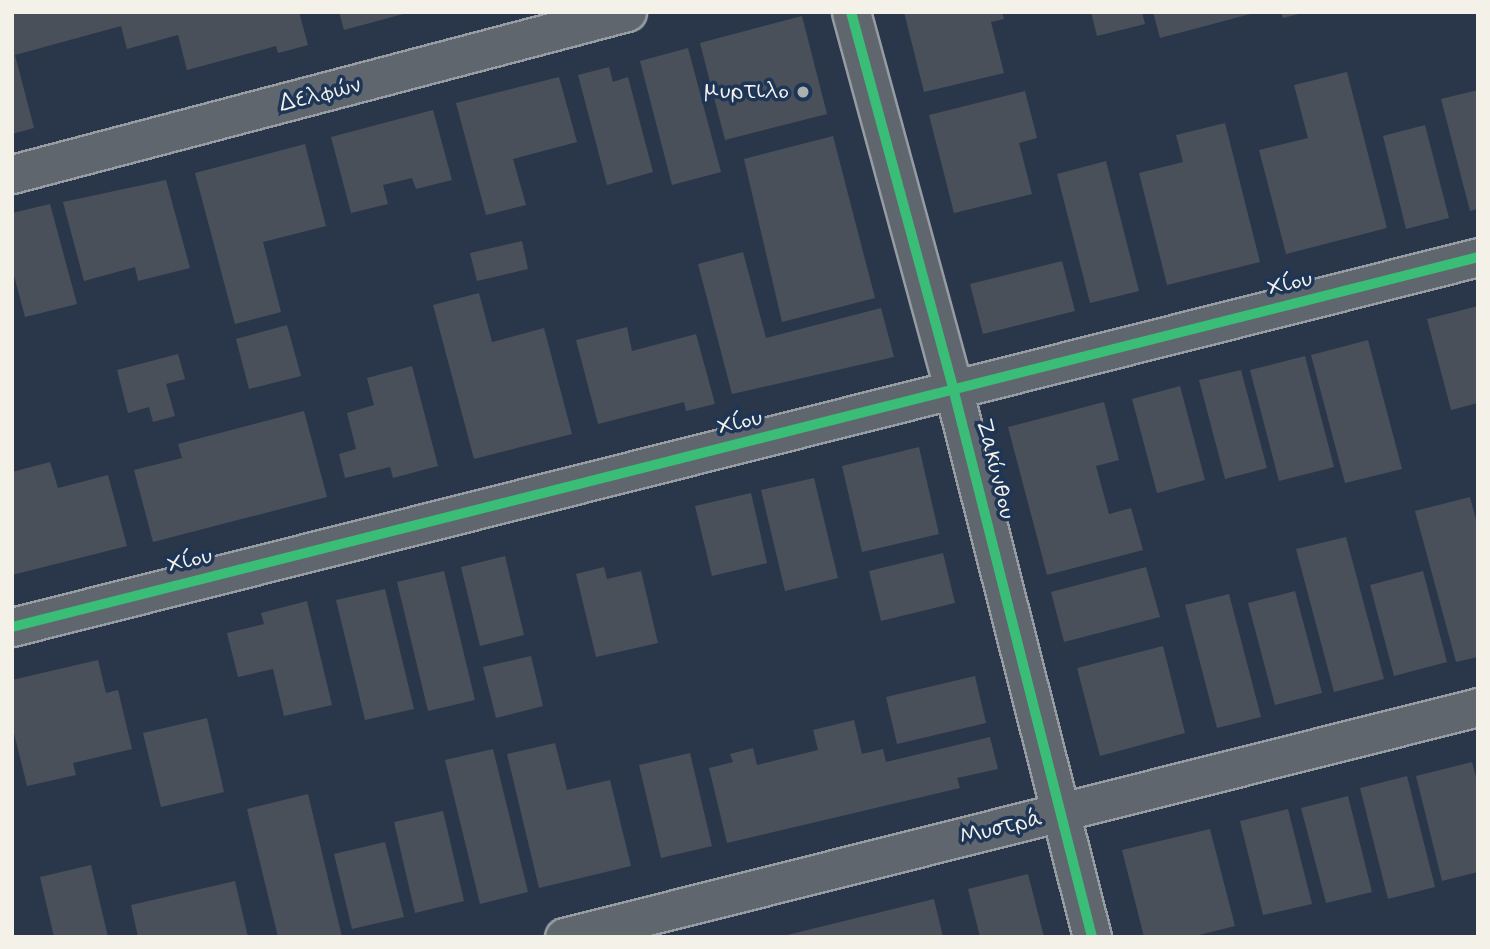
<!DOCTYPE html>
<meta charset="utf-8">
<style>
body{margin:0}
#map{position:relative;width:1490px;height:949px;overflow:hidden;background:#2a374a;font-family:Mynerve,sans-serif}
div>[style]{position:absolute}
.building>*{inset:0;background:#495059}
.roads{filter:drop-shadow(2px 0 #979ca3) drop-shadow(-2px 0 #979ca3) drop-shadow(0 2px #979ca3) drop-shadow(0 -2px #979ca3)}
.street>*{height:37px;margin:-18.5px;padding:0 18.5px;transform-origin:18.5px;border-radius:18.5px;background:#60666e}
.cycleway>*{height:10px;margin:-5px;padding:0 5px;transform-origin:5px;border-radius:5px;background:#3abd76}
.dots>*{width:19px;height:19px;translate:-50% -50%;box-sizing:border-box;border:4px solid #1d3557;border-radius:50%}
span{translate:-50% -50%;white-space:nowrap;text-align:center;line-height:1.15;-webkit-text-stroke:7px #1d3557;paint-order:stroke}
.poi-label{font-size:24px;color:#f4f1e8}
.right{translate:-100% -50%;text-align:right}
.street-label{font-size:24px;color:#f4f1e8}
.frame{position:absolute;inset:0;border:14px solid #f4f1e8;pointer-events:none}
</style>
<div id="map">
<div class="building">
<i style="clip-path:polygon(12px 12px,299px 12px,308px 45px,278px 53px,276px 46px,187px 70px,178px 35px,127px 49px,121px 26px,15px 55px,34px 128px,12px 134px)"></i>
<i style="clip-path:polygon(339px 12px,407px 12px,407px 13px,344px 30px)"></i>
<i style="clip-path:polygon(904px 12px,1002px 12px,1004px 19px,991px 22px,1004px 73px,924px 92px)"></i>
<i style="clip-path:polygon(1091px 12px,1142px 12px,1145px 24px,1097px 36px)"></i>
<i style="clip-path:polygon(1153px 12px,1254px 12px,1254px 13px,1160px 38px)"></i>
<i style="clip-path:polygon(1281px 12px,1303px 12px,1303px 13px,1283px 18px)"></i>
<i style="clip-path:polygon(802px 16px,827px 114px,725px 140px,700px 43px)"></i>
<i style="clip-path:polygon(688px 48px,721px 172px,672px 185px,640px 61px)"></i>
<i style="clip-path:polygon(609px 67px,613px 82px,628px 77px,653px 172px,607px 185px,578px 75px)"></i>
<i style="clip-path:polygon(1347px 72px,1387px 228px,1286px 254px,1259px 150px,1308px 138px,1294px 85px)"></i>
<i style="clip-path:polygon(559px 77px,577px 142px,513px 159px,526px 205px,486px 215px,456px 103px)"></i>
<i style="clip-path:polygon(1478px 90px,1478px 209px,1470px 211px,1441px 99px)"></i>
<i style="clip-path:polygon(1025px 91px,1037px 138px,1019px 143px,1032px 194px,954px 213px,929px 115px)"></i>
<i style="clip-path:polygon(433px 110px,452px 180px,416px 189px,412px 178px,383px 185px,388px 204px,351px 213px,331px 137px)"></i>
<i style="clip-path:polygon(1225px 123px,1260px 262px,1167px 285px,1139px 173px,1183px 162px,1176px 135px)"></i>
<i style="clip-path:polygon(1425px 125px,1449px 218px,1406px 229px,1383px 136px)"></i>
<i style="clip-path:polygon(833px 136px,875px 298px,782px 322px,744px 159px)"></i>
<i style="clip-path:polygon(305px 144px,326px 226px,263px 242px,281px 312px,235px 324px,195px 173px)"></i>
<i style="clip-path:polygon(1106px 161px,1139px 291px,1090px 303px,1057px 174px)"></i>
<i style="clip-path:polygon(166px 180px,190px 268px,138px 281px,135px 267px,84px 281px,63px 202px)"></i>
<i style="clip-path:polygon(50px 204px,77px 304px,25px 317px,12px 268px,12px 213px)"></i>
<i style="clip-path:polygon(522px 241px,528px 269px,477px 281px,470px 253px)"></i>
<i style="clip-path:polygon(743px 252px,766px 338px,881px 308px,894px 357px,732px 394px,698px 264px)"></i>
<i style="clip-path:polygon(1062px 261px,1075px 311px,983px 334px,970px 284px)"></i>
<i style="clip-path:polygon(479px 293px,492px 342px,544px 328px,572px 434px,474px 459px,433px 305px)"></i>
<i style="clip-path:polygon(1478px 306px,1478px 403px,1451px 410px,1427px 319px)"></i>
<i style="clip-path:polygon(287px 325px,301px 376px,249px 389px,236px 339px)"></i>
<i style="clip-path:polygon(627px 327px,632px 351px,696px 334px,715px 404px,686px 411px,684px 402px,598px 424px,576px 340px)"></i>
<i style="clip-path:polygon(1368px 340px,1402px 469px,1345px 483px,1311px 355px)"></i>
<i style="clip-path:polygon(178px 354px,185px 379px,166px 384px,175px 416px,153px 422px,149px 407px,128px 413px,117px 370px)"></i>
<i style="clip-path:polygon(1305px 356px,1334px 467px,1279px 481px,1250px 370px)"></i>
<i style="clip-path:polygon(412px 366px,438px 466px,393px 478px,390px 467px,345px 478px,339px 454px,356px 449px,347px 413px,374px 405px,367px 378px)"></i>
<i style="clip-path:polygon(1241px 370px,1267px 468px,1225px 479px,1199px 380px)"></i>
<i style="clip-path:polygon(1180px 386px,1205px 480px,1157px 493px,1132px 399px)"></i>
<i style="clip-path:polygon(1104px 402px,1119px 460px,1096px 466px,1109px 514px,1131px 508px,1143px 550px,1047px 575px,1008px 427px)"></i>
<i style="clip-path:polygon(304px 411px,327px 497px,153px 542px,134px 470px,182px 458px,178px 444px)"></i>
<i style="clip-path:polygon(919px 447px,939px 534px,862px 552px,842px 466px)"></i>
<i style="clip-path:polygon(50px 462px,58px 488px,108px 475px,127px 546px,12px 575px,12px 472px)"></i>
<i style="clip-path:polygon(814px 478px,838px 578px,785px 591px,761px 490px)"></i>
<i style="clip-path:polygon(751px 493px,767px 563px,712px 576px,695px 506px)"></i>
<i style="clip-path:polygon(1470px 497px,1478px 527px,1478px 657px,1456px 662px,1415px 511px)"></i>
<i style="clip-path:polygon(1346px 537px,1384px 679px,1334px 692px,1296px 549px)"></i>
<i style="clip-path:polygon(943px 553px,955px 603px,881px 621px,869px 571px)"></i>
<i style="clip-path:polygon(505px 556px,524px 635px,480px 646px,461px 567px)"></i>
<i style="clip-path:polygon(604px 567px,607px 579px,641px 571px,658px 643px,596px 657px,576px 574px)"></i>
<i style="clip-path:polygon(1146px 567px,1160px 617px,1064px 642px,1051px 592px)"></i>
<i style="clip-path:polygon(444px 571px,475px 700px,428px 711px,397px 582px)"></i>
<i style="clip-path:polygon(1423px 571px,1447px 662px,1394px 676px,1370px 585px)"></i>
<i style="clip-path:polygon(385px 589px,414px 709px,365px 720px,336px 600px)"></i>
<i style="clip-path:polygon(1295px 591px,1322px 693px,1275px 705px,1248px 603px)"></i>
<i style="clip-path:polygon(1229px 594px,1261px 717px,1217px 728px,1185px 605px)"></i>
<i style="clip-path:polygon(307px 601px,332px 705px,284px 716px,273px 669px,238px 677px,227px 633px,264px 624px,261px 613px)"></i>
<i style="clip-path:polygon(1163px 646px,1185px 733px,1100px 756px,1077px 668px)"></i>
<i style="clip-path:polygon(531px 656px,543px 706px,496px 718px,483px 667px)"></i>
<i style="clip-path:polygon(98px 660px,106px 693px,118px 690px,132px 749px,73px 763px,76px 775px,27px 786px,12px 725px,12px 680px)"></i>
<i style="clip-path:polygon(975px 676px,986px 723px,897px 744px,886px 697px)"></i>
<i style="clip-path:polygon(207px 718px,224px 792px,161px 807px,143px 733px)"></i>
<i style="clip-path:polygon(854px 720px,862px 754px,883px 749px,886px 762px,990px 737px,998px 769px,957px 778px,960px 788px,727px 843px,709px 768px,733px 762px,730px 754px,753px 748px,757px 765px,818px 750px,813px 730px)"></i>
<i style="clip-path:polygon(555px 743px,567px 790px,610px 780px,631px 866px,539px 888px,507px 754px)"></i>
<i style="clip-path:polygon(493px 749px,528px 892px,480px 904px,445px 760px)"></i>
<i style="clip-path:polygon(690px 753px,712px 846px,661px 858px,639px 765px)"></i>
<i style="clip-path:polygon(1472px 762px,1478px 784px,1478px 872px,1442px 881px,1416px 776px)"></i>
<i style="clip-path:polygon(1407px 776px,1435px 887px,1388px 899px,1360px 788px)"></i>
<i style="clip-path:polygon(308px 794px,342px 937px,278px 937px,247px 809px)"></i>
<i style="clip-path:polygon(1348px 796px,1372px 892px,1326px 903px,1301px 808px)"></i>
<i style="clip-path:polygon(1288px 809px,1312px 904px,1263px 915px,1240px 821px)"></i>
<i style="clip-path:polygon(443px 811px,464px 901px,415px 913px,394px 822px)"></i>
<i style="clip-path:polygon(1210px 829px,1235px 926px,1191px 937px,1144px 937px,1122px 850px)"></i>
<i style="clip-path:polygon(385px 842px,404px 917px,352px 929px,334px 854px)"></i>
<i style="clip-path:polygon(91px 865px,108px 937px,54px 937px,40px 877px)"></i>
<i style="clip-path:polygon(1028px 874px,1044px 937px,980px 937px,968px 889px)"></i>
<i style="clip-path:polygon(235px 881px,248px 937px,138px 937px,131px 905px)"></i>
<i style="clip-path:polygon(934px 899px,943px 937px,783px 937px,783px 936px)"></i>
</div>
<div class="roads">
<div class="street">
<i style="left:851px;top:12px;width:394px;rotate:74.8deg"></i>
<i style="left:954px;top:392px;width:562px;rotate:75.79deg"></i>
<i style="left:12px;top:174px;width:636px;rotate:-14.76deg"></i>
<i style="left:12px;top:627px;width:1512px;rotate:-14.16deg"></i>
<i style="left:564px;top:937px;width:942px;rotate:-14.12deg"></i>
</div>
</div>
<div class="cycleway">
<i style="left:851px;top:12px;width:394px;rotate:74.8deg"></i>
<i style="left:954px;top:392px;width:562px;rotate:75.79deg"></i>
<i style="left:12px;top:627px;width:1512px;rotate:-14.16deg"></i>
</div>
<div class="dots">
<i style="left:803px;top:92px;background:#adb0b1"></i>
</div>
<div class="poi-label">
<span class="right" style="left:789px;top:92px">μυρτιλο</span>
</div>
<div class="street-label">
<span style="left:320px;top:95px;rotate:-14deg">Δελφών</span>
<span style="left:1290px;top:284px;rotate:-14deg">Χίου</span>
<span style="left:740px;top:423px;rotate:-14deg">Χίου</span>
<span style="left:995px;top:469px;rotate:76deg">Ζακύνθου</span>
<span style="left:190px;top:561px;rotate:-14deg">Χίου</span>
<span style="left:1001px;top:828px;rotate:-14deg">Μυστρά</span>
</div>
<div class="frame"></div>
</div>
